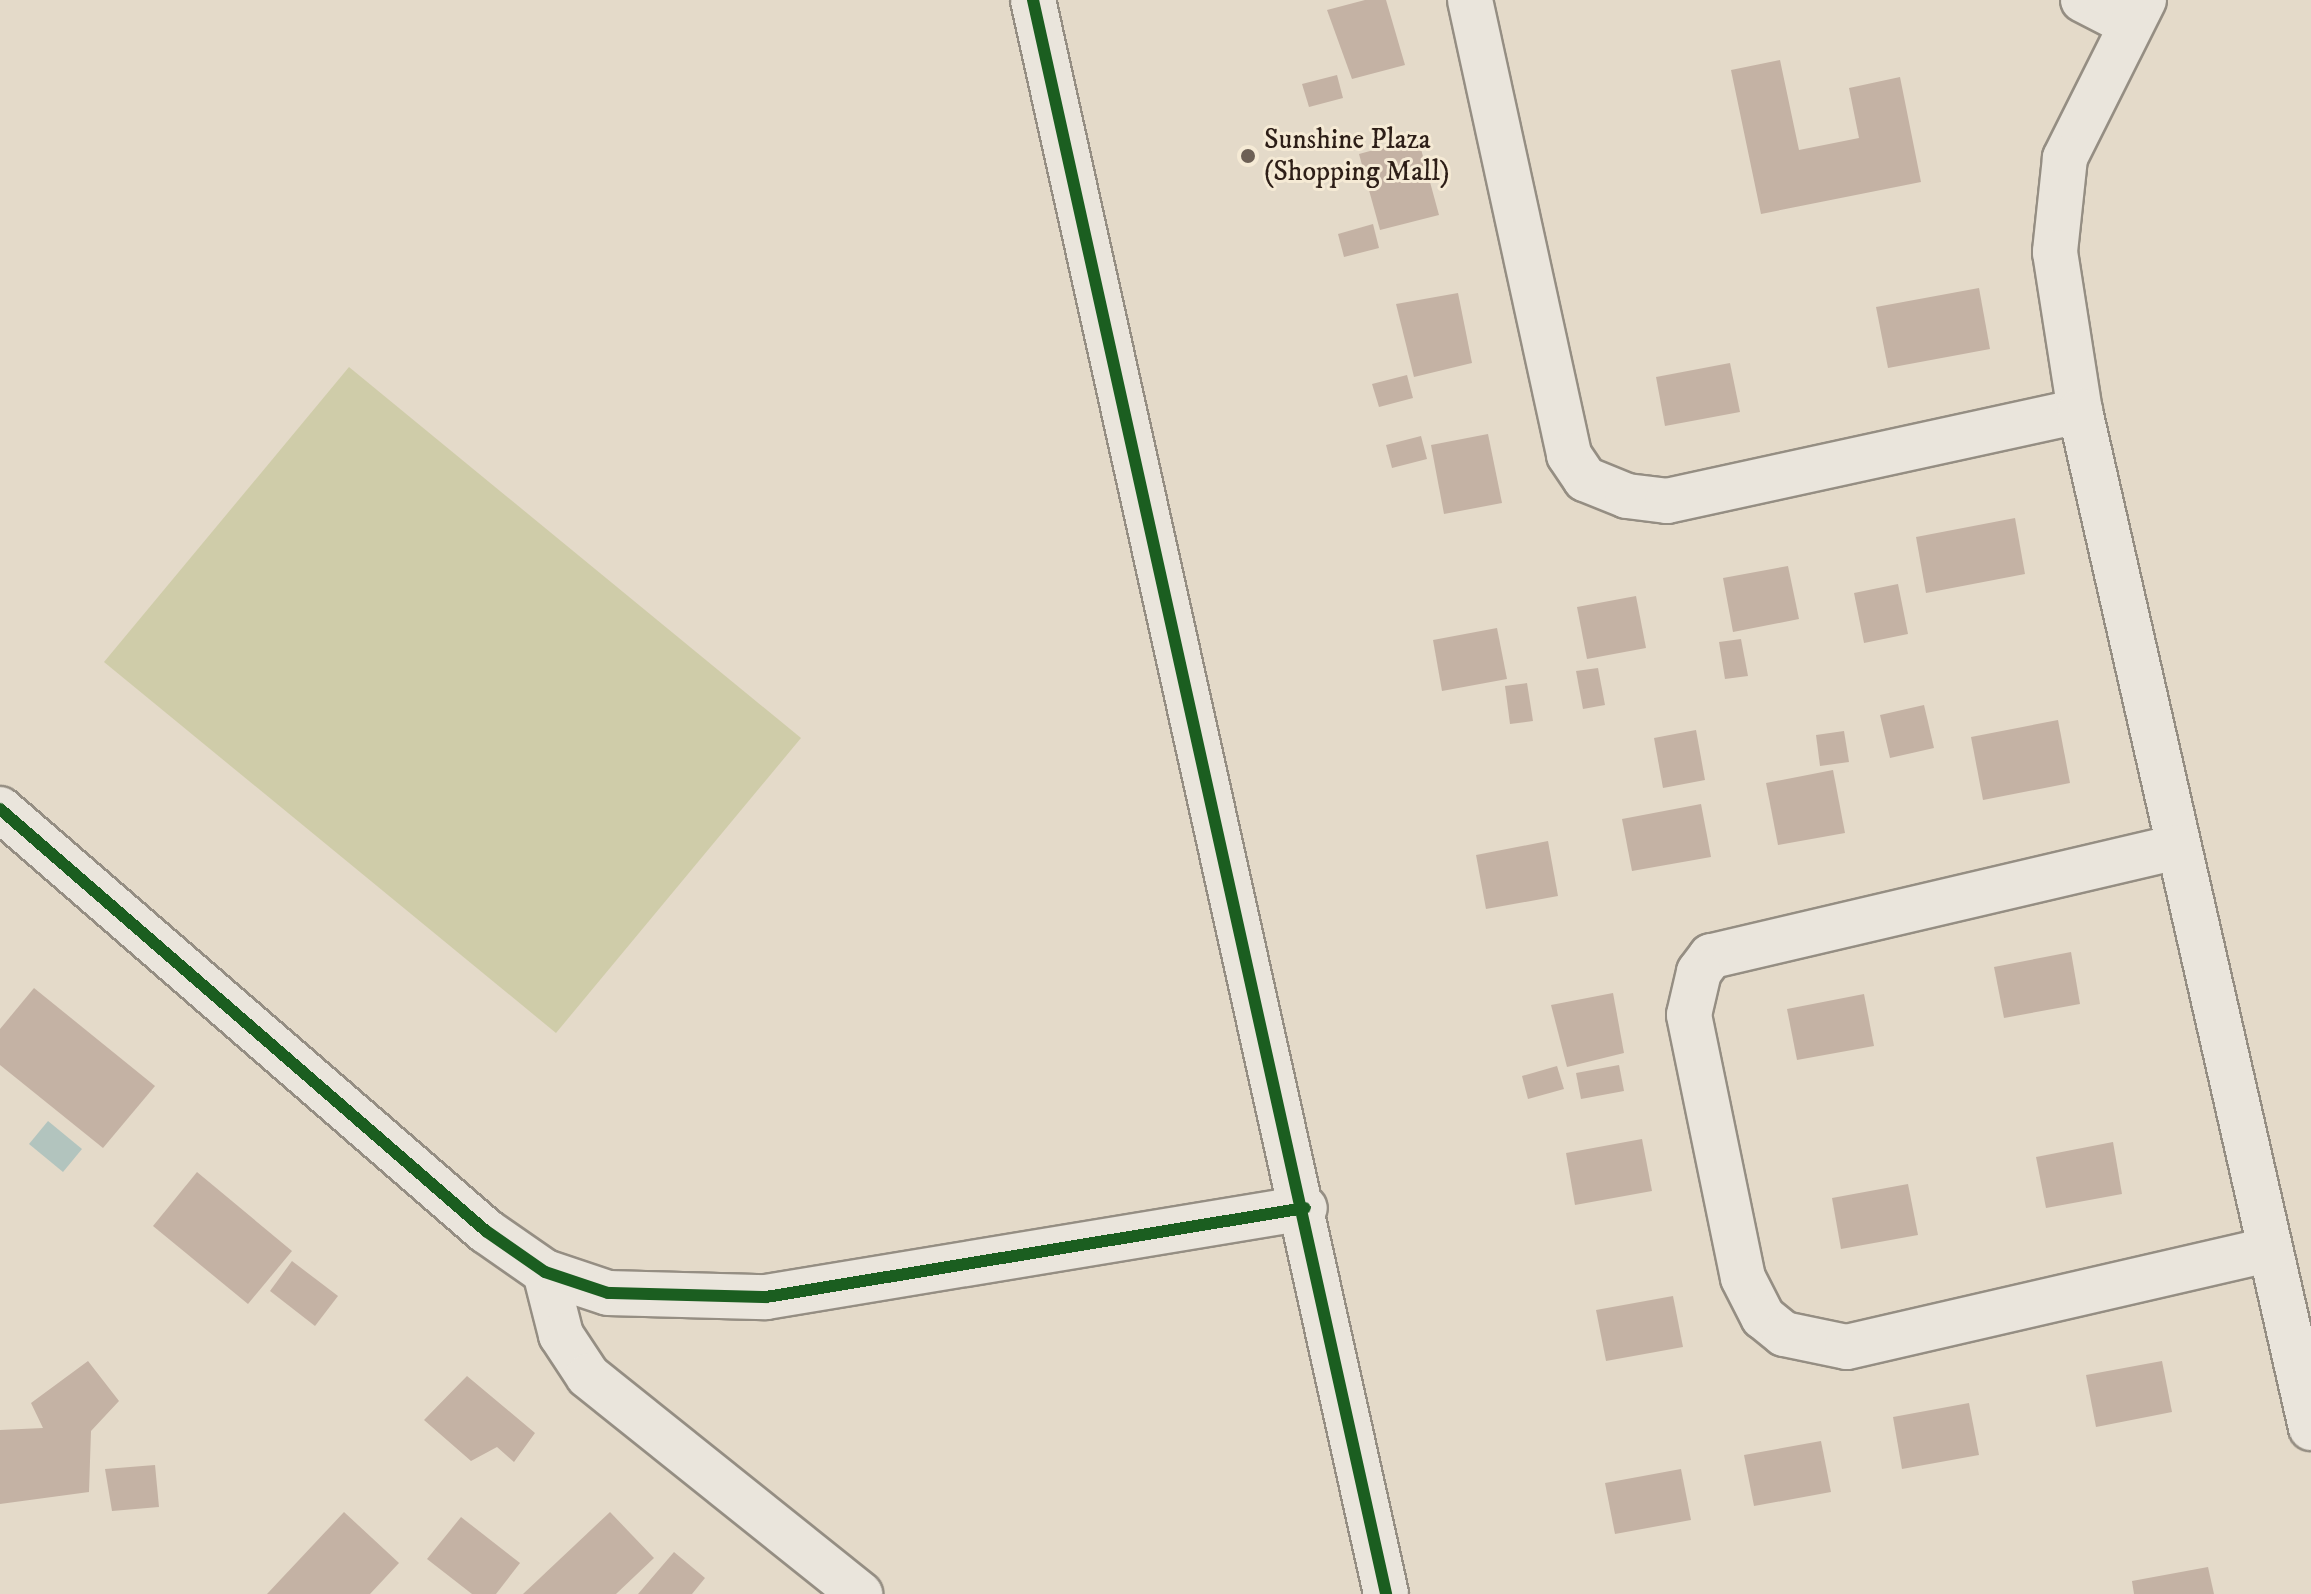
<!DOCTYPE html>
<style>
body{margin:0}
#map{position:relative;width:2311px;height:1594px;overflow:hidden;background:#e4dac9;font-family:"IM FELL DW Pica",serif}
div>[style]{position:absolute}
.green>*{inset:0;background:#cfcca9}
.water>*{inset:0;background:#b2c4be}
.building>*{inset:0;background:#c4b2a4}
.roads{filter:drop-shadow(2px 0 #958e83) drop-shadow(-2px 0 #958e83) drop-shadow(0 2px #958e83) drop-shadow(0 -2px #958e83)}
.minor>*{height:44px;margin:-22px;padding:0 22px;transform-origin:22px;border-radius:22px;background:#eae5dc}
.tertiary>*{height:44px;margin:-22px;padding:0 22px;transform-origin:22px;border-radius:22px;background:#eae5dc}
.cycleway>*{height:12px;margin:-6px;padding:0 6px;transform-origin:6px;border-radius:6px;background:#1b5e20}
.dots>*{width:22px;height:22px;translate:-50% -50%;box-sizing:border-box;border:4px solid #f5ead5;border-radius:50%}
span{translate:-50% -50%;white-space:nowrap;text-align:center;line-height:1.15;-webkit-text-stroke:6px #f5ead5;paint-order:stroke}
.poi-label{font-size:28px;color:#2d1e17}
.left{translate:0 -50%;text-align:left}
</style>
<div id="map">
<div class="green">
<i style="clip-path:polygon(349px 367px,801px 738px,556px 1033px,104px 662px)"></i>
</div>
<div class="water">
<i style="clip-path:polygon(48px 1121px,82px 1149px,63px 1172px,29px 1144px)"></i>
</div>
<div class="building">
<i style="clip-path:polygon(1365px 0,1386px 0,1405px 65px,1352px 79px,1327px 10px)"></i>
<i style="clip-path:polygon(1780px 60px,1799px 150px,1859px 138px,1849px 88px,1900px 77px,1921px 182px,1761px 214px,1731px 70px)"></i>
<i style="clip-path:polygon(1337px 75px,1343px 98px,1309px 107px,1302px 84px)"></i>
<i style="clip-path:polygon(1418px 138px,1439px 215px,1380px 230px,1359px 154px)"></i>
<i style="clip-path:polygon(1373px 224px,1379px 248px,1344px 257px,1338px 234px)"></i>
<i style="clip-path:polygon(1979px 288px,1990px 349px,1888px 368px,1876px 307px)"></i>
<i style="clip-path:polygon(1458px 293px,1472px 363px,1414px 377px,1396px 304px)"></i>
<i style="clip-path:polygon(1730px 363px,1740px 412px,1665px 426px,1656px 377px)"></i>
<i style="clip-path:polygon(1407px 375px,1413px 398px,1379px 407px,1372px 384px)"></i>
<i style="clip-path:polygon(1488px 434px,1502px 503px,1444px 514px,1431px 445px)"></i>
<i style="clip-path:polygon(1421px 436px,1427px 459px,1392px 468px,1386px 445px)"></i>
<i style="clip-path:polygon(2015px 518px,2025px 574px,1926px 593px,1916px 537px)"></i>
<i style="clip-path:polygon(1788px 566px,1799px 619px,1733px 632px,1723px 578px)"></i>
<i style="clip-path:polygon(1898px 584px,1908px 634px,1864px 643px,1854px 593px)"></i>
<i style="clip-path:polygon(1636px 596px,1646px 648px,1587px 659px,1577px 607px)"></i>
<i style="clip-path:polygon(1497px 628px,1507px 679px,1442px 691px,1433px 640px)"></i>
<i style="clip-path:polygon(1741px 639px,1748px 676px,1725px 679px,1719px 642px)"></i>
<i style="clip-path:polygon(1598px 668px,1605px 705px,1583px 709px,1576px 671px)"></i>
<i style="clip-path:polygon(1527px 683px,1533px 721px,1510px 724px,1505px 686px)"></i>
<i style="clip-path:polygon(1924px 705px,1934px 748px,1890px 758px,1880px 715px)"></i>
<i style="clip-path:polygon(2058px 720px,2070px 783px,1983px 800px,1971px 737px)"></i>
<i style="clip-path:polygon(1696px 730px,1705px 780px,1663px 788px,1654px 738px)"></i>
<i style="clip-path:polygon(1844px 731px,1849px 762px,1820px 766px,1816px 735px)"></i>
<i style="clip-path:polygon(1833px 770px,1845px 833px,1778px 845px,1766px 783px)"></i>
<i style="clip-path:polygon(1701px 804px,1711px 857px,1632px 871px,1622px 819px)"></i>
<i style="clip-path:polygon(1548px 841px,1558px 896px,1486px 909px,1476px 855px)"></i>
<i style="clip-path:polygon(2071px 952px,2080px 1004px,2004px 1018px,1994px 967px)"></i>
<i style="clip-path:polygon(34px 988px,155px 1086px,103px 1148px,0 1065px,0 1029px)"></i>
<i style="clip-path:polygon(1613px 993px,1624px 1053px,1567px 1067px,1551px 1005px)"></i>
<i style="clip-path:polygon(1864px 994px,1874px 1046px,1797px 1060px,1787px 1009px)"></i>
<i style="clip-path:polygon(1619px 1065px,1624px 1091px,1581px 1099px,1576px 1073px)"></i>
<i style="clip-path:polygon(1557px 1066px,1564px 1089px,1528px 1099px,1522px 1076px)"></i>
<i style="clip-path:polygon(1642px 1139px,1652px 1191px,1575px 1205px,1566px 1153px)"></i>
<i style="clip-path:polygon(2113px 1142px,2122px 1194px,2046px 1208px,2036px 1157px)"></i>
<i style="clip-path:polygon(197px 1172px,292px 1251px,248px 1304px,153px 1226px)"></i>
<i style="clip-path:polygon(1908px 1184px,1918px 1235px,1841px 1249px,1832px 1198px)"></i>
<i style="clip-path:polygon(292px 1261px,338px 1296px,315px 1326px,270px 1291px)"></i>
<i style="clip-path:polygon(1673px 1296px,1683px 1347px,1606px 1361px,1596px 1310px)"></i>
<i style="clip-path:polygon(88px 1361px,119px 1401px,91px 1431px,89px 1492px,0 1504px,0 1430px,43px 1428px,31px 1403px)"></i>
<i style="clip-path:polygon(2162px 1361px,2172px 1412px,2096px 1427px,2086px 1375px)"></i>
<i style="clip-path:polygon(467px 1376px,535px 1433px,514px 1462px,497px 1447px,471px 1461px,424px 1420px)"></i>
<i style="clip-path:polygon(1969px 1403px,1979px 1455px,1902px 1469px,1893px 1417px)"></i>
<i style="clip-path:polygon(1821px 1441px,1831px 1492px,1754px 1506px,1744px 1455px)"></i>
<i style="clip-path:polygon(155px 1465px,159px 1507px,112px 1511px,105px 1469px)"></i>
<i style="clip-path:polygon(1681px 1469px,1691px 1520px,1615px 1534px,1605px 1483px)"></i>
<i style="clip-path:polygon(344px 1512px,399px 1563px,370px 1594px,267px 1594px)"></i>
<i style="clip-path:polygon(610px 1512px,654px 1558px,616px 1594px,523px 1594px)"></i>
<i style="clip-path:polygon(461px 1517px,520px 1563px,496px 1594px,472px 1594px,427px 1559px)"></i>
<i style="clip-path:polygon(674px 1552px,705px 1578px,692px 1594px,638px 1594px)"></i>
<i style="clip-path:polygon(2208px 1567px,2214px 1594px,2134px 1594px,2132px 1581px)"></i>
</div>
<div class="roads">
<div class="minor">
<i style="left:1470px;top:0;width:466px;rotate:77.7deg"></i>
<i style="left:1569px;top:455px;width:29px;rotate:56deg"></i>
<i style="left:1585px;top:479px;width:45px;rotate:22deg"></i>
<i style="left:1627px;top:496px;width:40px;rotate:7.1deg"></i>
<i style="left:1667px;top:501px;width:423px;rotate:-12.3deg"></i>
<i style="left:2083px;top:0;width:53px;rotate:27.1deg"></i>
<i style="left:2144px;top:0;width:177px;rotate:116.6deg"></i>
<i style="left:2065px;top:158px;width:95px;rotate:96.1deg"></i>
<i style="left:2055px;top:252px;width:161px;rotate:81.1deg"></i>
<i style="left:2080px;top:411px;width:1043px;rotate:77.2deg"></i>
<i style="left:0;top:809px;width:644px;rotate:40.97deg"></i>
<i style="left:486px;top:1231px;width:72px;rotate:34.8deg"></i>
<i style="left:545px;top:1272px;width:66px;rotate:18.4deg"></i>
<i style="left:608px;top:1293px;width:158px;rotate:1.5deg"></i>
<i style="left:766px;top:1297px;width:546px;rotate:-9.38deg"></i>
<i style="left:2177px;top:847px;width:479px;rotate:166.8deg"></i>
<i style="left:1711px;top:956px;width:20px;rotate:127deg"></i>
<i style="left:1699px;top:972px;width:44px;rotate:103.1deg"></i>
<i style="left:1689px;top:1015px;width:268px;rotate:78.4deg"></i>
<i style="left:1743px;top:1278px;width:44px;rotate:62.9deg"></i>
<i style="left:1763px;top:1317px;width:27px;rotate:39deg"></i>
<i style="left:1784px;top:1334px;width:64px;rotate:11.7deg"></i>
<i style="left:1847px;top:1347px;width:434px;rotate:-13deg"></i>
<i style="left:545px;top:1272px;width:65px;rotate:75.7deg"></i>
<i style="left:561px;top:1335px;width:49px;rotate:56.6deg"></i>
<i style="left:588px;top:1376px;width:349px;rotate:38.7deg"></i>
</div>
<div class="tertiary">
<i style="left:1033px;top:0;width:1633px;rotate:77.51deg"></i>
</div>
</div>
<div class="cycleway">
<i style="left:1033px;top:0;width:1633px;rotate:77.51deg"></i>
<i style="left:0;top:809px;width:644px;rotate:40.97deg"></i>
<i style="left:486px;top:1231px;width:72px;rotate:34.8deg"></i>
<i style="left:545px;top:1272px;width:66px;rotate:18.4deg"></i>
<i style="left:608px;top:1293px;width:158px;rotate:1.5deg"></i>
<i style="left:766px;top:1297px;width:546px;rotate:-9.38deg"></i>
</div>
<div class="dots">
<i style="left:1248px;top:156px;background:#6d6055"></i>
</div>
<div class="poi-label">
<span class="left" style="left:1264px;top:156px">Sunshine Plaza<br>(Shopping Mall)</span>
</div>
</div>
